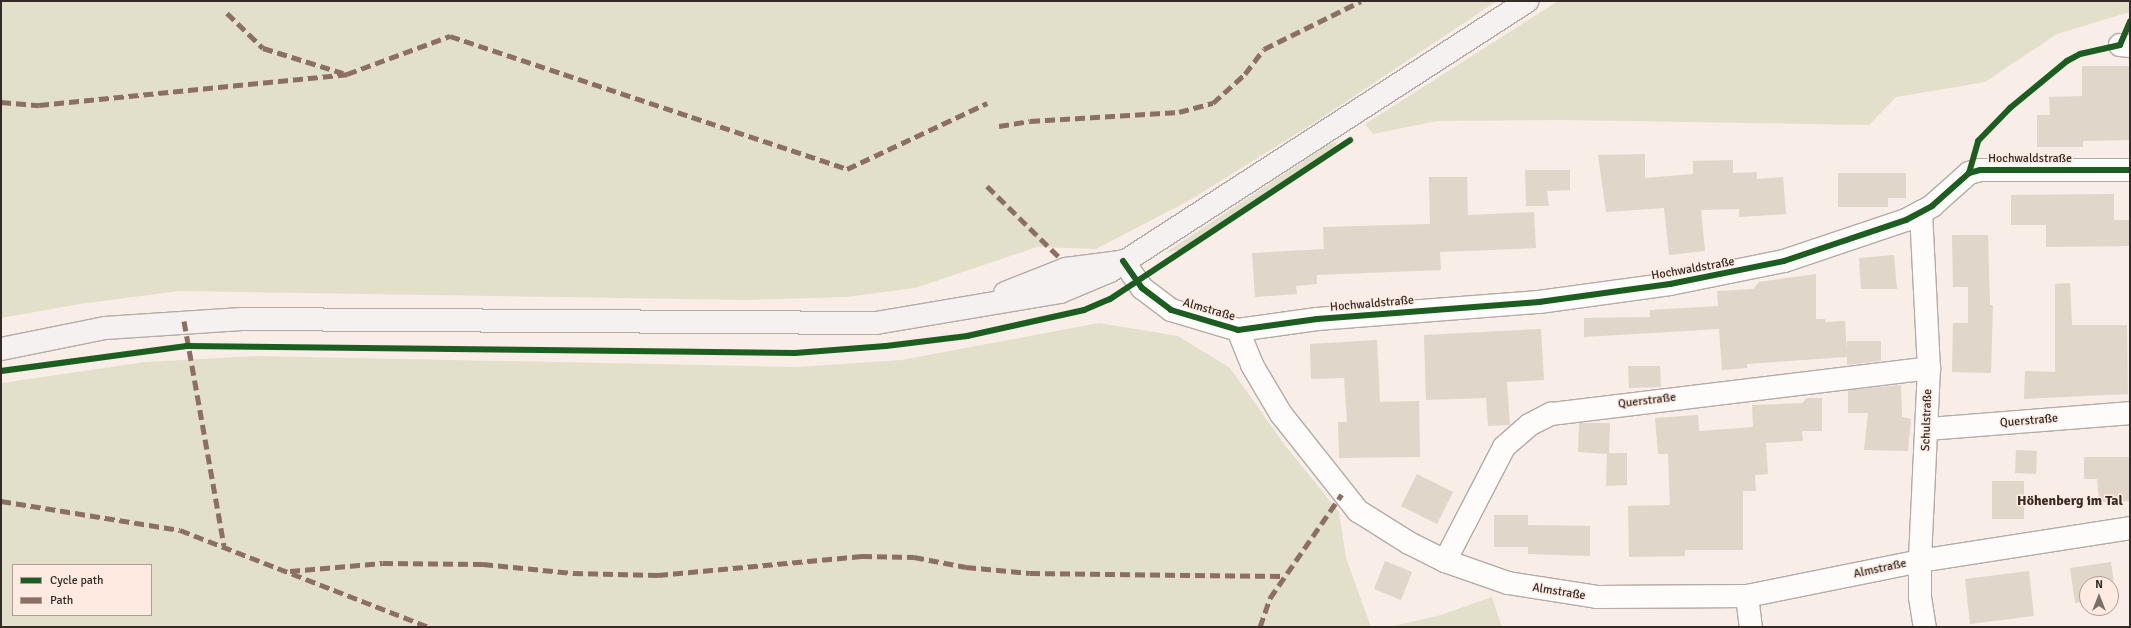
<!DOCTYPE html>
<meta charset="utf-8">
<style>
body{margin:0}
#map{position:relative;width:2131px;height:628px;overflow:hidden;background:#f8ede7;font-family:Signika,sans-serif}
div>[style]{position:absolute}
.green>*{inset:0;background:#e2e0cb}
.building>*{inset:0;background:#e0d6ca}
.roads{filter:drop-shadow(1px 0 #b4aba6) drop-shadow(-1px 0 #b4aba6) drop-shadow(0 1px #b4aba6) drop-shadow(0 -1px #b4aba6)}
.street>*{height:22px;margin:-11px;padding:0 11px;transform-origin:11px;border-radius:11px;background:#fefcfb}
.secondary>*{height:22px;margin:-11px;padding:0 11px;transform-origin:11px;border-radius:11px;background:#f5f1f0}
.quiet>*{height:5px;margin-top:-2.5px;transform-origin:0;background:repeating-linear-gradient(90deg,#8d6e63 0 10px,transparent 0 15px)}
.cycleway>*{height:6px;margin:-3px;padding:0 3px;transform-origin:3px;border-radius:3px;background:#1b5e20}
span{translate:-50% -50%;white-space:nowrap;text-align:center;line-height:1.15;-webkit-text-stroke:3px #feeae1;paint-order:stroke}
.street-label{font-size:12px;color:#342b27}
.quarter-label{font-size:14px;color:#342b27;font-weight:700}
.frame{position:absolute;inset:0;border:2px solid #342b27;pointer-events:none}
.legend{position:absolute;left:12px;top:564px;width:140px;height:52px;box-sizing:border-box;background:#feeae1;border:1px solid #ad9e97;margin:0;padding:5px 7px;list-style:none;font-size:12px;color:#342b27}
.legend li{display:flex;align-items:center;gap:8px;height:20px}
.legend b{width:20px;border:1px solid #ad9e97}
.north{position:absolute;left:2079px;top:576px;width:40px;height:40px;box-sizing:border-box;background:#feeae1;border:1px solid #ad9e97;border-radius:50%;rotate:0deg;font-size:11px;font-weight:700;line-height:16px;text-align:center;color:#342b27}
.north::after{content:'';display:block;margin:auto;width:14px;height:18px;background:#796f6a;clip-path:polygon(50% 0,100% 100%,50% 72%,0 100%)}
</style>
<div id="map">
<div class="green">
<i style="clip-path:polygon(1px 1px,1497px 1px,1314px 123px,1190px 200px,1096px 249px,1037px 247px,915px 288px,847px 297px,748px 300px,179px 291px,80px 304px,1px 318px)"></i>
<i style="clip-path:polygon(1558px 1px,2130px 1px,2130px 12px,2057px 34px,1985px 82px,1896px 97px,1869px 125px,1562px 120px,1437px 121px,1373px 134px,1365px 124px)"></i>
<i style="clip-path:polygon(1337px 142px,1334px 149px,1179px 250px,1165px 253px,1329px 144px)"></i>
<i style="clip-path:polygon(evenodd,1099px 323px,1178px 336px,1230px 368px,1284px 444px,1339px 512px,1346px 558px,1371px 627px,1px 627px,2px 383px,145px 362px,256px 356px,798px 367px,901px 360px,1099px 323px,13px 565px,151px 565px,151px 615px,13px 615px,13px 565px)"></i>
<i style="clip-path:polygon(1492px 597px,1502px 627px,1389px 627px,1441px 615px)"></i>
</div>
<div class="building">
<i style="clip-path:polygon(2082px 66px,2130px 66px,2130px 140px,2083px 141px,2083px 147px,2037px 147px,2037px 115px,2050px 115px,2049px 97px,2082px 96px)"></i>
<i style="clip-path:polygon(1645px 154px,1645px 178px,1693px 174px,1693px 161px,1733px 160px,1733px 173px,1757px 172px,1757px 179px,1783px 177px,1786px 214px,1739px 217px,1739px 209px,1701px 210px,1705px 251px,1669px 255px,1664px 208px,1606px 212px,1598px 155px)"></i>
<i style="clip-path:polygon(1525px 170px,1570px 170px,1570px 190px,1547px 191px,1549px 206px,1526px 206px)"></i>
<i style="clip-path:polygon(1838px 173px,1906px 173px,1906px 198px,1888px 198px,1888px 207px,1838px 207px)"></i>
<i style="clip-path:polygon(1429px 177px,1467px 177px,1468px 215px,1534px 212px,1536px 248px,1440px 252px,1441px 270px,1317px 275px,1317px 284px,1296px 286px,1297px 294px,1255px 297px,1252px 253px,1324px 249px,1323px 227px,1430px 224px)"></i>
<i style="clip-path:polygon(2114px 194px,2114px 220px,2130px 220px,2130px 246px,2046px 247px,2046px 225px,2011px 225px,2011px 195px)"></i>
<i style="clip-path:polygon(1952px 235px,1988px 235px,1990px 305px,1993px 305px,1991px 373px,1952px 372px,1953px 323px,1968px 323px,1968px 287px,1953px 287px)"></i>
<i style="clip-path:polygon(1894px 255px,1897px 289px,1861px 289px,1859px 258px)"></i>
<i style="clip-path:polygon(1816px 274px,1816px 319px,1825px 319px,1825px 322px,1845px 321px,1847px 353px,1847px 341px,1881px 341px,1881px 361px,1847px 365px,1847px 357px,1747px 364px,1747px 368px,1722px 370px,1719px 329px,1584px 337px,1584px 318px,1650px 317px,1650px 310px,1718px 306px,1717px 291px,1753px 289px,1759px 282px)"></i>
<i style="clip-path:polygon(2070px 283px,2072px 325px,2127px 325px,2128px 394px,2024px 399px,2025px 371px,2055px 372px,2055px 284px)"></i>
<i style="clip-path:polygon(1541px 329px,1544px 380px,1507px 382px,1510px 425px,1488px 426px,1486px 398px,1426px 400px,1424px 335px)"></i>
<i style="clip-path:polygon(1377px 340px,1380px 402px,1419px 401px,1420px 457px,1339px 458px,1338px 422px,1347px 422px,1344px 378px,1311px 379px,1310px 344px)"></i>
<i style="clip-path:polygon(1628px 366px,1660px 366px,1661px 387px,1629px 388px)"></i>
<i style="clip-path:polygon(1901px 385px,1902px 417px,1911px 419px,1908px 451px,1864px 450px,1868px 413px,1848px 413px,1848px 390px)"></i>
<i style="clip-path:polygon(1807px 398px,1822px 398px,1822px 431px,1802px 431px,1803px 441px,1766px 443px,1768px 474px,1755px 475px,1756px 491px,1743px 491px,1743px 550px,1685px 550px,1685px 556px,1629px 557px,1628px 506px,1670px 505px,1668px 454px,1658px 454px,1655px 418px,1698px 415px,1699px 431px,1753px 427px,1752px 405px,1802px 403px)"></i>
<i style="clip-path:polygon(1579px 423px,1610px 423px,1609px 453px,1627px 453px,1627px 485px,1606px 486px,1607px 454px,1578px 452px)"></i>
<i style="clip-path:polygon(2016px 450px,2037px 451px,2036px 474px,2015px 473px)"></i>
<i style="clip-path:polygon(2084px 457px,2130px 457px,2130px 501px,2099px 502px,2097px 479px,2084px 479px)"></i>
<i style="clip-path:polygon(1417px 474px,1453px 492px,1437px 524px,1401px 506px)"></i>
<i style="clip-path:polygon(1992px 481px,2024px 481px,2024px 519px,1992px 519px)"></i>
<i style="clip-path:polygon(1494px 515px,1528px 515px,1528px 525px,1590px 526px,1590px 556px,1528px 554px,1528px 547px,1494px 547px)"></i>
<i style="clip-path:polygon(1385px 561px,1412px 572px,1401px 600px,1374px 589px)"></i>
<i style="clip-path:polygon(2111px 562px,2116px 597px,2111px 598px,2111px 584px,2087px 584px,2087px 601px,2075px 603px,2070px 568px)"></i>
<i style="clip-path:polygon(2029px 571px,2034px 616px,1970px 624px,1965px 579px)"></i>
</div>
<div class="roads">
<div class="street">
<i style="left:2120px;top:45px;width:10px;rotate:6deg"></i>
<i style="left:1921px;top:212px;width:156px;rotate:87.1deg"></i>
<i style="left:1929px;top:368px;width:193px;rotate:92.7deg"></i>
<i style="left:1920px;top:561px;width:36px;rotate:90deg"></i>
<i style="left:1920px;top:597px;width:30px;rotate:81deg"></i>
<i style="left:1123px;top:261px;width:33px;rotate:55deg"></i>
<i style="left:1142px;top:288px;width:36px;rotate:37deg"></i>
<i style="left:1171px;top:310px;width:70px;rotate:16.6deg"></i>
<i style="left:1238px;top:330px;width:80px;rotate:-7.9deg"></i>
<i style="left:1317px;top:319px;width:223px;rotate:-4.4deg"></i>
<i style="left:1539px;top:302px;width:132px;rotate:-7.8deg"></i>
<i style="left:1670px;top:284px;width:116px;rotate:-11.4deg"></i>
<i style="left:1784px;top:261px;width:129px;rotate:-18.6deg"></i>
<i style="left:1906px;top:220px;width:30px;rotate:-28deg"></i>
<i style="left:1932px;top:206px;width:50px;rotate:-41.7deg"></i>
<i style="left:1969px;top:173px;width:11px;rotate:-15deg"></i>
<i style="left:1980px;top:170px;width:150px"></i>
<i style="left:1238px;top:330px;width:38px;rotate:68deg"></i>
<i style="left:1252px;top:365px;width:57px;rotate:59.4deg"></i>
<i style="left:1281px;top:414px;width:124px;rotate:51.6deg"></i>
<i style="left:1358px;top:511px;width:60px;rotate:32.1deg"></i>
<i style="left:1409px;top:543px;width:40px;rotate:26.6deg"></i>
<i style="left:1445px;top:561px;width:67px;rotate:19.2deg"></i>
<i style="left:1508px;top:583px;width:90px;rotate:8.9deg"></i>
<i style="left:1597px;top:597px;width:150px;rotate:-0.4deg"></i>
<i style="left:1747px;top:596px;width:177px;rotate:-11.4deg"></i>
<i style="left:1920px;top:561px;width:213px;rotate:-8.9deg"></i>
<i style="left:1928px;top:429px;width:203px;rotate:-4.5deg"></i>
<i style="left:1445px;top:561px;width:128px;rotate:-62.6deg"></i>
<i style="left:1504px;top:447px;width:33px;rotate:-41deg"></i>
<i style="left:1529px;top:425px;width:25px;rotate:-27deg"></i>
<i style="left:1551px;top:414px;width:381px;rotate:-6.9deg"></i>
<i style="left:1747px;top:596px;width:31px;rotate:83deg"></i>
</div>
<div class="secondary">
<i style="left:1005px;top:293px;width:66px;rotate:-21.5deg"></i>
<i style="left:1066px;top:269px;width:53px;rotate:-7.5deg"></i>
<i style="left:1px;top:349px;width:106px;rotate:-11.4deg"></i>
<i style="left:105px;top:328px;width:137px;rotate:-3.8deg"></i>
<i style="left:242px;top:319px;width:634px;rotate:0.36deg"></i>
<i style="left:876px;top:323px;width:187px;rotate:-9.6deg"></i>
<i style="left:1060px;top:292px;width:54px;rotate:-22.8deg"></i>
<i style="left:1110px;top:271px;width:497px;rotate:-32.9deg"></i>
</div>
</div>
<div class="quiet">
<i style="left:227px;top:13px;width:50px;rotate:44.2deg"></i>
<i style="left:263px;top:48px;width:84px;rotate:17.4deg"></i>
<i style="left:1px;top:102px;width:38px;rotate:5deg"></i>
<i style="left:39px;top:105px;width:310px;rotate:-5.7deg"></i>
<i style="left:347px;top:74px;width:110px;rotate:-20.3deg"></i>
<i style="left:450px;top:36px;width:419px;rotate:18.5deg"></i>
<i style="left:847px;top:169px;width:155px;rotate:-25.2deg"></i>
<i style="left:999px;top:126px;width:31px;rotate:-9deg"></i>
<i style="left:1030px;top:121px;width:149px;rotate:-3.5deg"></i>
<i style="left:1179px;top:112px;width:35px;rotate:-15deg"></i>
<i style="left:1213px;top:103px;width:43px;rotate:-42.2deg"></i>
<i style="left:1245px;top:74px;width:31px;rotate:-53deg"></i>
<i style="left:1264px;top:49px;width:108px;rotate:-26.3deg"></i>
<i style="left:987px;top:186px;width:103px;rotate:44.6deg"></i>
<i style="left:184px;top:321px;width:228px;rotate:79.9deg"></i>
<i style="left:1px;top:501px;width:181px;rotate:9.2deg"></i>
<i style="left:180px;top:530px;width:267px;rotate:21.3deg"></i>
<i style="left:290px;top:571px;width:93px;rotate:-4.9deg"></i>
<i style="left:383px;top:563px;width:100px;rotate:0.6deg"></i>
<i style="left:483px;top:564px;width:90px;rotate:5.7deg"></i>
<i style="left:573px;top:573px;width:85px;rotate:1.3deg"></i>
<i style="left:658px;top:575px;width:205px;rotate:-5.3deg"></i>
<i style="left:862px;top:556px;width:52px;rotate:1.1deg"></i>
<i style="left:914px;top:557px;width:53px;rotate:10.9deg"></i>
<i style="left:966px;top:567px;width:64px;rotate:5.4deg"></i>
<i style="left:1030px;top:573px;width:254px;rotate:0.7deg"></i>
<i style="left:1260px;top:627px;width:31px;rotate:-71deg"></i>
<i style="left:1270px;top:598px;width:126px;rotate:-55.3deg"></i>
</div>
<div class="cycleway">
<i style="left:1969px;top:173px;width:33px;rotate:-74deg"></i>
<i style="left:1978px;top:141px;width:46px;rotate:-45.9deg"></i>
<i style="left:2010px;top:108px;width:74px;rotate:-39.5deg"></i>
<i style="left:2067px;top:61px;width:15px;rotate:-28deg"></i>
<i style="left:2080px;top:54px;width:41px;rotate:-12.7deg"></i>
<i style="left:2120px;top:45px;width:26px;rotate:-67deg"></i>
<i style="left:1123px;top:261px;width:33px;rotate:55deg"></i>
<i style="left:1142px;top:288px;width:36px;rotate:37deg"></i>
<i style="left:1171px;top:310px;width:70px;rotate:16.6deg"></i>
<i style="left:1238px;top:330px;width:80px;rotate:-7.9deg"></i>
<i style="left:1317px;top:319px;width:223px;rotate:-4.4deg"></i>
<i style="left:1539px;top:302px;width:132px;rotate:-7.8deg"></i>
<i style="left:1670px;top:284px;width:116px;rotate:-11.4deg"></i>
<i style="left:1784px;top:261px;width:129px;rotate:-18.6deg"></i>
<i style="left:1906px;top:220px;width:30px;rotate:-28deg"></i>
<i style="left:1932px;top:206px;width:50px;rotate:-41.7deg"></i>
<i style="left:1969px;top:173px;width:11px;rotate:-15deg"></i>
<i style="left:1980px;top:170px;width:150px"></i>
<i style="left:1px;top:371px;width:188px;rotate:-7.7deg"></i>
<i style="left:187px;top:346px;width:608px;rotate:0.66deg"></i>
<i style="left:795px;top:353px;width:91px;rotate:-4.4deg"></i>
<i style="left:886px;top:346px;width:82px;rotate:-7deg"></i>
<i style="left:967px;top:336px;width:120px;rotate:-12.5deg"></i>
<i style="left:1084px;top:310px;width:28px;rotate:-23deg"></i>
<i style="left:1110px;top:299px;width:288px;rotate:-33.5deg"></i>
</div>
<div class="street-label">
<span style="left:2030px;top:159px">Hochwaldstraße</span>
<span style="left:1693px;top:269px;rotate:-10deg">Hochwaldstraße</span>
<span style="left:1372px;top:304px;rotate:-5deg">Hochwaldstraße</span>
<span style="left:1209px;top:310px;rotate:16deg">Almstraße</span>
<span style="left:1647px;top:401px;rotate:-7deg">Querstraße</span>
<span style="left:1927px;top:420px;rotate:-88deg">Schulstraße</span>
<span style="left:2029px;top:421px;rotate:-5deg">Querstraße</span>
<span style="left:1880px;top:569px;rotate:-12deg">Almstraße</span>
<span style="left:1559px;top:592px;rotate:9deg">Almstraße</span>
</div>
<div class="quarter-label">
<span style="left:2070px;top:501px">Höhenberg im Tal</span>
</div>
<div class="frame"></div>
<ul class="legend">
<li><b style="height:5px;background:#1b5e20"></b>Cycle path</li>
<li><b style="height:5px;background:#8d6e63"></b>Path</li>
</ul>
<div class="north">N</div>
</div>
